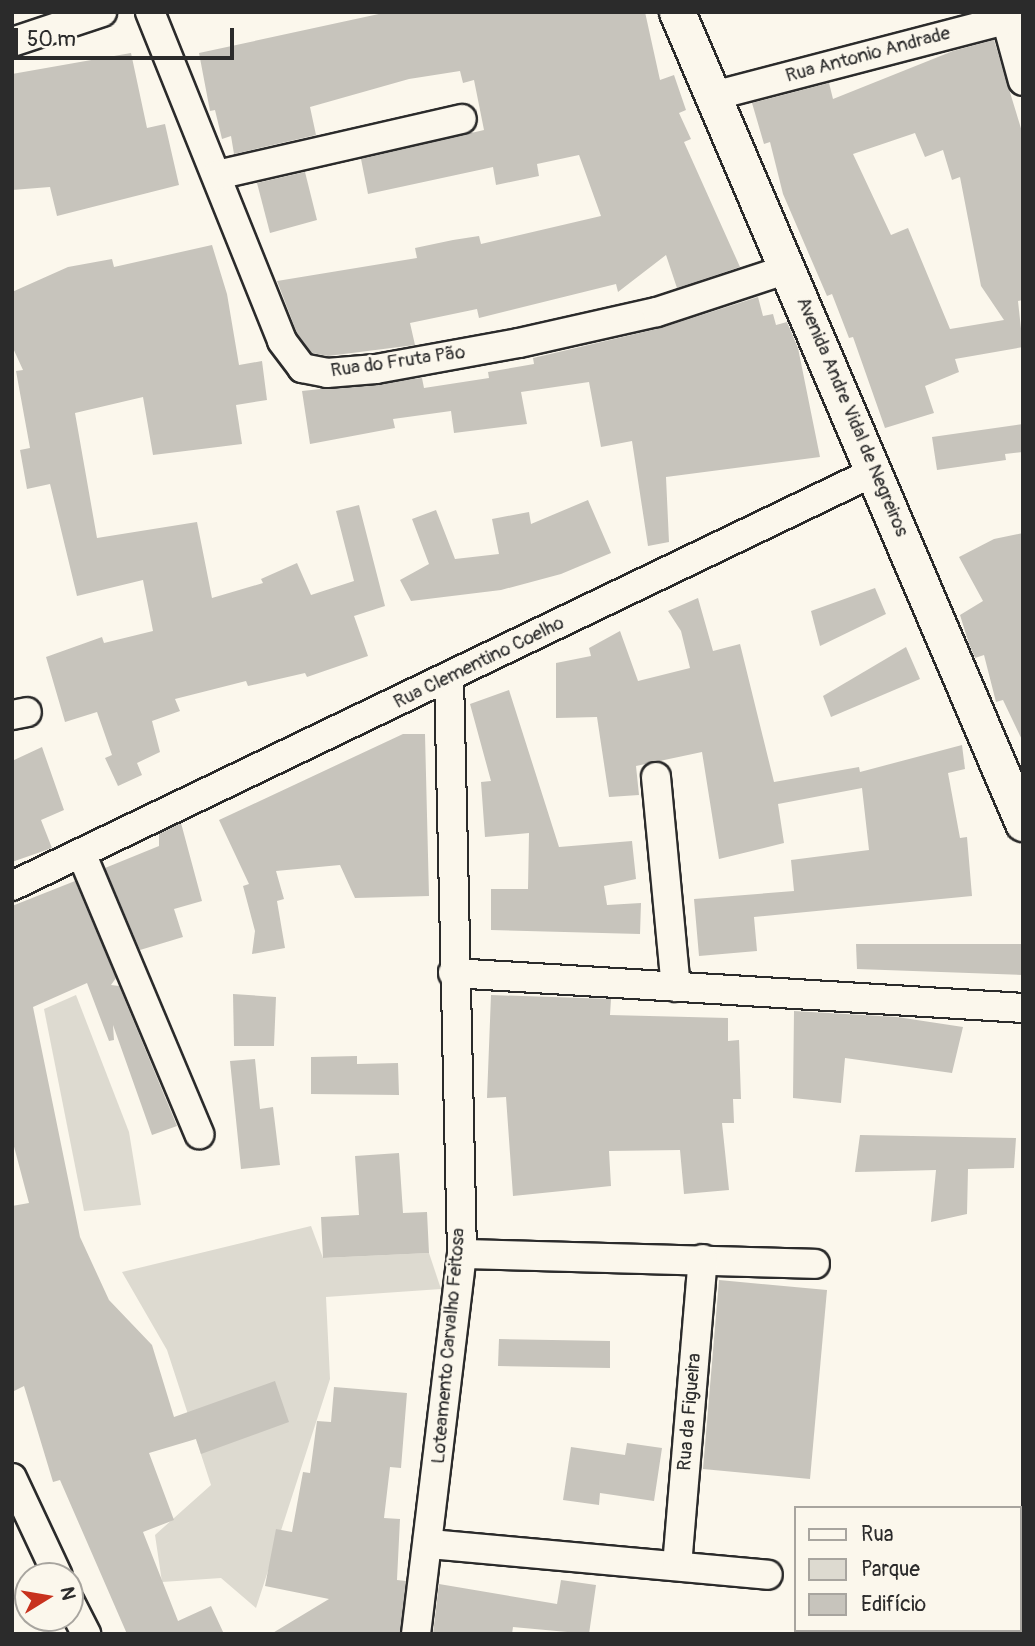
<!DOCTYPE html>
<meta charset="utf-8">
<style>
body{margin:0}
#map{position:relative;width:1035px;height:1646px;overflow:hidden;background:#fbf7ec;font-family:Pangolin,sans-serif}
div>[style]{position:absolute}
.green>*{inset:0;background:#dddad0}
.building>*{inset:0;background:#c7c4bc}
.roads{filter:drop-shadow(2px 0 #2b2b2b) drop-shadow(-2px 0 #2b2b2b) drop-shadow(0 2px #2b2b2b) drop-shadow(0 -2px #2b2b2b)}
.minor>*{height:28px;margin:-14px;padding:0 14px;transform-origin:14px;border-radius:14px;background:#fbf7ec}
.tertiary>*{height:35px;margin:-17.5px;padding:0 17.5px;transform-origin:17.5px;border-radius:17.5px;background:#fbf7ec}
span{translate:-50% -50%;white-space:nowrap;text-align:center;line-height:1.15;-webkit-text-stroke:5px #fbf7ec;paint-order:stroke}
.street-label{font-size:19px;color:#2b2b2b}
.frame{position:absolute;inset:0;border:14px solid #2b2b2b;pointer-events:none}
.legend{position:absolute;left:794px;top:1506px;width:228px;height:126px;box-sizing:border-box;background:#fbf7ec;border:2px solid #a8a59f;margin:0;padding:9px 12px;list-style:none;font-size:21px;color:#2b2b2b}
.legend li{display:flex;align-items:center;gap:14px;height:35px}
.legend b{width:35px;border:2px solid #a8a59f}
.north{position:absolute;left:14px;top:1562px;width:70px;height:70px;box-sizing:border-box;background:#fbf7ec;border:2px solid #a8a59f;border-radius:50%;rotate:79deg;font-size:19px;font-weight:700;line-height:28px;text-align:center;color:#2b2b2b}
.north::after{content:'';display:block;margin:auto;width:24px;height:32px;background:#c8321e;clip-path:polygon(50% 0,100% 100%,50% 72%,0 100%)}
.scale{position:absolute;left:14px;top:28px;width:220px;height:32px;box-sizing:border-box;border:4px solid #2b2b2b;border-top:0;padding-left:9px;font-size:21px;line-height:24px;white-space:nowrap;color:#2b2b2b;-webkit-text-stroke:5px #fbf7ec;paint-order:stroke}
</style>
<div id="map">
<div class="green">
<i style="clip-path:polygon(76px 995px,129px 1132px,141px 1205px,84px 1211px,44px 1009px)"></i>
<i style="clip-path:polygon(311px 1226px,323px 1258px,429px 1253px,441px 1289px,326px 1297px,330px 1379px,256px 1608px,221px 1578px,162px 1582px,155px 1535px,211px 1485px,167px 1350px,122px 1272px)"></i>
</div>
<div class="building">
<i style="clip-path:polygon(388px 12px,645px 12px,660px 80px,674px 75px,686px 110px,679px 113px,691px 139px,684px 142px,740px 267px,677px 288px,666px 255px,618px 292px,616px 284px,479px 318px,477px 309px,410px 323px,415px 345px,328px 356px,312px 353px,297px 333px,277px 281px,417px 258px,415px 248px,453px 240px,479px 236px,481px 244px,601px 216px,579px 155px,537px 164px,539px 176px,496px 185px,493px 167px,368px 194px,361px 159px,484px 130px,474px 80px,463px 83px,460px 71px,409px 79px,310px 107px,316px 135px,234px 154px,231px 136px,222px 139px,215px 110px,210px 111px,199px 53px)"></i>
<i style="clip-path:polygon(evenodd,994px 40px,1023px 135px,1023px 300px,1018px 301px,1023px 347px,955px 359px,959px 372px,925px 386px,934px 413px,885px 428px,853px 337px,849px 338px,832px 294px,827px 296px,783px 194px,770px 142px,764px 144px,752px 103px,829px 83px,833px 99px,953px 51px,994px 40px,915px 133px,925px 157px,943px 150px,952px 180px,960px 177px,981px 286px,1004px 320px,950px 329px,908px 228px,891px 235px,853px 154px,915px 133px)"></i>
<i style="clip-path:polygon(131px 53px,147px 128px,165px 124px,179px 185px,57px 216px,50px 187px,12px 190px,12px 74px)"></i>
<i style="clip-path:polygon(305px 172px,317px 220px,270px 233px,257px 183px)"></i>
<i style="clip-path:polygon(212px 245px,227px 294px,239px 365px,262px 361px,267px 400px,236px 405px,242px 444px,153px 455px,143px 397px,75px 413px,97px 538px,197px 522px,212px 598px,263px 583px,261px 579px,297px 563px,311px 595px,354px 581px,336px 511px,359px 505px,385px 606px,354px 616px,368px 656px,307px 677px,305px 673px,248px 686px,246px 681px,175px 699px,180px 711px,152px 721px,160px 752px,137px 763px,142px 775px,118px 786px,105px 758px,112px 755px,97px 712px,65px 722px,46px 657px,102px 637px,104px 643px,153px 631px,143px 580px,77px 596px,50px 484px,27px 489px,20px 450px,30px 448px,16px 371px,23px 370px,12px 346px,12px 292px,68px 267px,112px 259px,114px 267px)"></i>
<i style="clip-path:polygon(758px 297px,763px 316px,773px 314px,776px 325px,787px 322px,798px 348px,820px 457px,666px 477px,669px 542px,648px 546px,632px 441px,601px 447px,589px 382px,521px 392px,527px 424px,454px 433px,451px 411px,393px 419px,395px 428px,310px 444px,302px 391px,422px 378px,424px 388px,489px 378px,488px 372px,534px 364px,533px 358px,661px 328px)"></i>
<i style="clip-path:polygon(1023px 424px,1023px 452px,1005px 454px,1006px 460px,937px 470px,932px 437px)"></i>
<i style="clip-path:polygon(588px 500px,611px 553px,561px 574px,501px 590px,411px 601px,400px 580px,429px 564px,412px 519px,436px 510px,455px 559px,499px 554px,492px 519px,529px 512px,531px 524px)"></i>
<i style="clip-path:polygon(1023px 533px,1023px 742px,1003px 700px,996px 702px,984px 655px,975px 658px,969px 644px,960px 615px,983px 601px,959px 557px,994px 539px)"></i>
<i style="clip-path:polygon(875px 588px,886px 614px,820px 646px,811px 611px)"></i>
<i style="clip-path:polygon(698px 598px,713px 651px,740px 644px,774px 782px,859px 767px,860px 772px,962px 745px,965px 769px,948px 773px,960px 838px,967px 837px,972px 896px,754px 917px,757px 951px,699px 956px,694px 899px,794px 891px,791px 860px,869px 850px,862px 788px,778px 804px,784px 843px,719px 859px,702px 752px,636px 766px,639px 795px,609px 797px,597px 717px,556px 718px,556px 663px,591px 656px,589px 648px,620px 631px,638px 681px,690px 668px,681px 631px,668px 611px)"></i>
<i style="clip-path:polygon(906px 647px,920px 679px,831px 717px,823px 696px)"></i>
<i style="clip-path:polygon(509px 690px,559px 847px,632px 841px,636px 879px,604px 886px,607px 905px,641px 903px,640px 934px,491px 930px,491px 889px,528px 889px,529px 833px,485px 837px,481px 782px,491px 781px,470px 704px)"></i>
<i style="clip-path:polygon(403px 734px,425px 734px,429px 896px,355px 898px,340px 865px,276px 871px,284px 899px,277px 901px,285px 948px,252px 954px,255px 931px,243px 886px,249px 884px,219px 820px)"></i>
<i style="clip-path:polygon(42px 747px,64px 810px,41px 820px,52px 848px,12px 862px,12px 761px)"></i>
<i style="clip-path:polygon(181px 823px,202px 901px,174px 909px,183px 937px,140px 950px,105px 868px,159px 846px,159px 834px)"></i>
<i style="clip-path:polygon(75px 881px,116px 978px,111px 985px,119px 986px,177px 1126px,152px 1135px,113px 1025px,114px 1040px,109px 1041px,87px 983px,33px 1007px,80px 1237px,109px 1300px,152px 1345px,174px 1417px,275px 1381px,289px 1422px,201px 1454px,196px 1439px,149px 1453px,174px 1520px,143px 1532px,178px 1621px,211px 1606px,224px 1634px,127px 1634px,60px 1480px,53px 1482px,24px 1386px,12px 1392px,12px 1206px,29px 1203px,12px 1139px,12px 906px)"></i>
<i style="clip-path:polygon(856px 944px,1023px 944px,1023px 975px,857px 969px)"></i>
<i style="clip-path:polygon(233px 994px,276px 997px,274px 1046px,234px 1046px)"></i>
<i style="clip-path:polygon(491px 995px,611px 999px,610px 1015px,728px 1018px,728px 1041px,739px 1040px,741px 1099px,733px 1099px,734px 1123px,722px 1123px,729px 1190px,684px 1194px,680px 1150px,609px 1151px,611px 1186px,513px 1196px,506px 1097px,487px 1098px)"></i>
<i style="clip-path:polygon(794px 1011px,897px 1017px,963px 1027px,952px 1073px,845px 1058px,841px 1103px,793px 1098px)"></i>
<i style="clip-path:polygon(357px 1056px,357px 1064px,398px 1063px,399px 1095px,311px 1094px,311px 1057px)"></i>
<i style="clip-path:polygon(255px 1059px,260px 1109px,273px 1107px,280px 1165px,241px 1169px,230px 1061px)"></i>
<i style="clip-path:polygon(860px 1135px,1016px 1138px,1014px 1168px,968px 1169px,967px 1214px,931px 1222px,936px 1170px,855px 1172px)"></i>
<i style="clip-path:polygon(399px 1153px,403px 1213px,427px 1212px,429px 1253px,323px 1258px,321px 1217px,359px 1215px,355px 1156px)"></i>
<i style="clip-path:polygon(719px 1280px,827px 1290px,810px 1479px,703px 1469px)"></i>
<i style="clip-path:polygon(499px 1339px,610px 1341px,610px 1368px,498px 1366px)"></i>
<i style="clip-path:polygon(334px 1387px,407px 1393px,401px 1468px,390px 1467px,384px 1518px,400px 1519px,397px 1580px,406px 1581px,400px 1634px,271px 1634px,329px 1599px,265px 1586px,276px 1529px,292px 1532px,303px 1472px,310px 1473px,317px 1421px,331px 1422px)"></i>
<i style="clip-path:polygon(627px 1443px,662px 1448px,654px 1501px,600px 1493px,599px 1505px,563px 1500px,571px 1447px,625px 1455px)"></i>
<i style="clip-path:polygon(561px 1580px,596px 1585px,589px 1634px,513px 1627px,512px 1634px,433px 1634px,439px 1584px,557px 1604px)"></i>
</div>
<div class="roads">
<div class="minor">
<i style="left:150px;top:12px;width:354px;rotate:68.1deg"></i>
<i style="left:282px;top:341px;width:34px;rotate:53deg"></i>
<i style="left:302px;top:368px;width:25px;rotate:11deg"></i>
<i style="left:327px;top:373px;width:49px;rotate:-4.7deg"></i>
<i style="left:376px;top:369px;width:145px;rotate:-10.3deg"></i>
<i style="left:519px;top:343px;width:141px;rotate:-12.7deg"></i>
<i style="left:657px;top:312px;width:138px;rotate:-18.2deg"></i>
<i style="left:1006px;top:19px;width:64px;rotate:74.7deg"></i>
<i style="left:12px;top:42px;width:95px;rotate:-18.4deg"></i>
<i style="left:713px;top:96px;width:320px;rotate:-14.6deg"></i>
<i style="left:217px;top:175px;width:251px;rotate:-12.9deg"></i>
<i style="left:12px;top:715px;width:15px;rotate:-11deg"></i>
<i style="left:656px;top:777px;width:211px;rotate:84.6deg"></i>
<i style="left:82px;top:855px;width:303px;rotate:67.2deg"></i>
<i style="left:12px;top:886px;width:958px;rotate:-25.66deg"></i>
<i style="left:453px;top:973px;width:571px;rotate:3.51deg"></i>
<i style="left:462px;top:1254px;width:353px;rotate:1.6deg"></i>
<i style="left:12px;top:1478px;width:108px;rotate:64.9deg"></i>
<i style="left:430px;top:1544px;width:339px;rotate:5.2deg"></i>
<i style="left:677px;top:1566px;width:308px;rotate:-85.2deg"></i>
<i style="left:70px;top:1602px;width:36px;rotate:63deg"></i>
<i style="left:416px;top:1634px;width:383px;rotate:-83.1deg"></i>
<i style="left:462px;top:1254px;width:576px;rotate:-91.29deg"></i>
</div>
<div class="tertiary">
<i style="left:677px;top:12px;width:882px;rotate:66.9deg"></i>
</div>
</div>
<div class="street-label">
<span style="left:868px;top:55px;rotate:-15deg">Rua Antonio Andrade</span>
<span style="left:398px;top:362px;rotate:-8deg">Rua do Fruta Pão</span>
<span style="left:852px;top:417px;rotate:67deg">Avenida Andre Vidal de Negreiros</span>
<span style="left:479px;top:663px;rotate:-26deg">Rua Clementino Coelho</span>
<span style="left:449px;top:1346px;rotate:-85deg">Loteamento Carvalho Feitosa</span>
<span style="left:690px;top:1412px;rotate:-85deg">Rua da Figueira</span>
</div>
<div class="frame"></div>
<ul class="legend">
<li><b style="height:9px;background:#fbf7ec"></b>Rua</li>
<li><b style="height:19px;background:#dddad0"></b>Parque</li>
<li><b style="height:19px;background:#c7c4bc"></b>Edifício</li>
</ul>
<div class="north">N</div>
<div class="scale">50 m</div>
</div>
